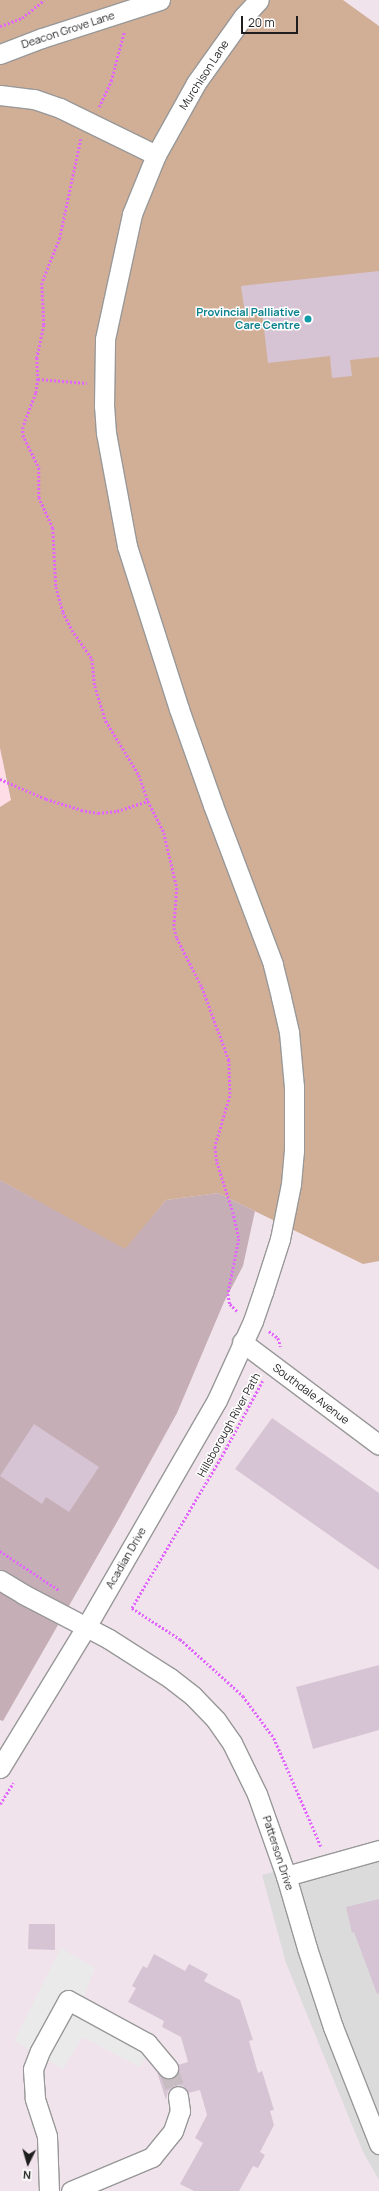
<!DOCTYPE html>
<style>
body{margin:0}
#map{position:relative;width:379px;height:2191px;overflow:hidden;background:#f0e3eb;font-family:Manrope,sans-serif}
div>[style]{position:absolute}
.residential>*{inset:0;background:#dcdbdc}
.education>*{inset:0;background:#ffdde7}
.construction>*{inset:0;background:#c5aeb5}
.forest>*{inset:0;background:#d1ae96}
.parking>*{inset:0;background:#eaeaea}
.building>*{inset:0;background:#d6c4d4}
.minor-tunnel>*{height:19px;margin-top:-9.5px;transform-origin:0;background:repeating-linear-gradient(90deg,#c6bcc2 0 19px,transparent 0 29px)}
.path>*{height:2.5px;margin-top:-1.25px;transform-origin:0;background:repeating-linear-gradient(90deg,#e265ff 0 2px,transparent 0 4px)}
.roads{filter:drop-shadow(1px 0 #989898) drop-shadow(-1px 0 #989898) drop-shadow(0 1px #989898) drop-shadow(0 -1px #989898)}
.minor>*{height:19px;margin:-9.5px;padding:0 9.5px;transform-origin:9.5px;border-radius:9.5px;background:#fff}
.dots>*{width:11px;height:11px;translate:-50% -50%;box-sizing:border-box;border:2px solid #fff;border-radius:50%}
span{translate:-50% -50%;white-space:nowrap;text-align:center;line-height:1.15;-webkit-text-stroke:3px #fff;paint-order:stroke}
.street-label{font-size:11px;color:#1e1e1e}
.culture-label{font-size:11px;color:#0d838f;font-weight:700}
.right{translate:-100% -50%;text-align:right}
.north{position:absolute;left:8px;top:2143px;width:40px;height:40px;-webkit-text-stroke:3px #fff;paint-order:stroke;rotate:185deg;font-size:11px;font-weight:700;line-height:16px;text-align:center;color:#1e1e1e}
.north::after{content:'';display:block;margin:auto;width:14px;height:18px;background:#1e1e1e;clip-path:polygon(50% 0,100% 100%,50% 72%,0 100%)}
.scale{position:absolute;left:241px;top:16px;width:57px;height:18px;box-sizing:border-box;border:2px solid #1e1e1e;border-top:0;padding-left:5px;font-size:12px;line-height:14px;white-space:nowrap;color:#1e1e1e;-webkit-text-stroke:3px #fff;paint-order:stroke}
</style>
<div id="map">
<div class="residential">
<i style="clip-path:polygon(379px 1844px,379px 2180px,363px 2152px,286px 1963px,262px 1875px)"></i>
</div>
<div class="education">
<i style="clip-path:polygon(0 748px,11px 800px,0 807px)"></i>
</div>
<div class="construction">
<i style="clip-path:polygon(0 1180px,125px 1248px,166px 1200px,218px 1193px,255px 1211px,243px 1266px,224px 1302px,177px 1413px,117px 1522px,3px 1721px,0 1720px)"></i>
</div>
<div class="forest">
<i style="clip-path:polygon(0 0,343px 0,379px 26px,379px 1261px,363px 1264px,218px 1193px,166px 1200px,125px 1249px,0 1180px,0 807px,11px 800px,0 748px)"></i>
</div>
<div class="parking">
<i style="clip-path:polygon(61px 1948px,95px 1968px,84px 1997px,155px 2040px,140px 2067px,82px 2037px,63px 2069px,14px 2041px)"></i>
</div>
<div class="building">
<i style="clip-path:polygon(379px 271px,379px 357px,350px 360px,352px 376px,332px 378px,330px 356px,268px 363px,262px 312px,245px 314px,241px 286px)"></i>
<i style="clip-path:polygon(272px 1418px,379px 1493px,379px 1570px,235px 1469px)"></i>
<i style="clip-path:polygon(34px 1424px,99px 1467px,69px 1512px,46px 1497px,42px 1504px,0 1476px)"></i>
<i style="clip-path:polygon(379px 1665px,379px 1730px,313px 1749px,296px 1687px)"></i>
<i style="clip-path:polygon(379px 1899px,379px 1993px,377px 1994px,354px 1932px,352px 1933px,346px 1907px)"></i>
<i style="clip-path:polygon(29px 1924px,55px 1924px,55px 1950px,28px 1949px)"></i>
<i style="clip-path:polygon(154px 1954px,185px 1971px,189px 1964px,208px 1974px,204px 1981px,240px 2000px,253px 2040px,249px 2041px,258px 2073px,262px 2071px,274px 2110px,270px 2111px,274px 2125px,260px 2152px,265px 2155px,258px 2168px,253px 2166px,239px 2191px,194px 2191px,180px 2184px,203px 2143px,195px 2138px,207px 2115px,200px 2090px,188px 2093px,183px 2086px,176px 2085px,168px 2091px,166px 2100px,157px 2072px,164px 2078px,170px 2079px,178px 2072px,178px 2065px,188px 2062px,181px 2037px,162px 2027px,164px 2021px,128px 2002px,136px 1988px,132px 1986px,143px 1966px,147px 1968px)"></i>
</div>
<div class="minor-tunnel">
<i style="left:168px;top:2068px;width:30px;rotate:70deg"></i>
</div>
<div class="path">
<i style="left:0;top:26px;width:23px;rotate:-20deg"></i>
<i style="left:22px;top:18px;width:28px;rotate:-39deg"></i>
<i style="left:99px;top:107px;width:29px;rotate:-65deg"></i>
<i style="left:111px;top:81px;width:51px;rotate:-75.1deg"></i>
<i style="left:81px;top:139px;width:101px;rotate:102deg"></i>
<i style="left:60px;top:238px;width:48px;rotate:111.8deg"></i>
<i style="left:42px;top:283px;width:42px;rotate:87.3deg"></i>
<i style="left:44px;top:325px;width:34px;rotate:102deg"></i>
<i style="left:37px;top:358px;width:21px;rotate:87deg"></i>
<i style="left:38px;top:379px;width:14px;rotate:98deg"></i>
<i style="left:36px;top:393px;width:36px;rotate:111deg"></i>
<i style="left:23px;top:427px;width:8px;rotate:90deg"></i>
<i style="left:23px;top:435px;width:37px;rotate:64deg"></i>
<i style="left:39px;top:468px;width:29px;rotate:90deg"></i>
<i style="left:39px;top:497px;width:34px;rotate:66deg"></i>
<i style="left:53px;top:528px;width:59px;rotate:87.1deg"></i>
<i style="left:56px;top:587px;width:26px;rotate:74deg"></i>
<i style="left:63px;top:612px;width:20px;rotate:63deg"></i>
<i style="left:72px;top:630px;width:35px;rotate:55deg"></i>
<i style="left:92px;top:659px;width:27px;rotate:84deg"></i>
<i style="left:95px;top:686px;width:37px;rotate:73deg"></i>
<i style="left:106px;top:721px;width:63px;rotate:58.6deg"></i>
<i style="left:139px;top:775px;width:28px;rotate:71deg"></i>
<i style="left:148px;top:801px;width:36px;rotate:63deg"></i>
<i style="left:164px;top:833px;width:57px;rotate:76.7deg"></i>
<i style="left:177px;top:888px;width:40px;rotate:94.3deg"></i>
<i style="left:174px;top:928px;width:10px;rotate:73deg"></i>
<i style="left:177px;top:938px;width:55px;rotate:63deg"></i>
<i style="left:202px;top:987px;width:78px;rotate:69.7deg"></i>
<i style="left:229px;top:1060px;width:36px;rotate:88deg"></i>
<i style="left:230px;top:1096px;width:53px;rotate:106.4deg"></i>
<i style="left:215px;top:1147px;width:15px;rotate:82deg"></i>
<i style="left:217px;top:1162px;width:52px;rotate:72.3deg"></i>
<i style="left:233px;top:1212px;width:28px;rotate:77deg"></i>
<i style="left:239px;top:1239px;width:56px;rotate:101.3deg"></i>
<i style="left:228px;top:1294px;width:10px;rotate:79deg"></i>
<i style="left:230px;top:1304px;width:10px;rotate:45deg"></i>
<i style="left:38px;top:379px;width:49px;rotate:4.7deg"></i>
<i style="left:0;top:779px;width:50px;rotate:23.5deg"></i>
<i style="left:46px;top:799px;width:37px;rotate:17deg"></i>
<i style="left:81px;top:810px;width:17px;rotate:10deg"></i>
<i style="left:98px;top:813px;width:19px;rotate:-6deg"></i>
<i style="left:117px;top:811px;width:33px;rotate:-18deg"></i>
<i style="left:269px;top:1331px;width:11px;rotate:38deg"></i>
<i style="left:278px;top:1338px;width:9px;rotate:72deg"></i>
<i style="left:263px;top:1381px;width:84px;rotate:118.4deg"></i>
<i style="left:223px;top:1455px;width:178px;rotate:120.7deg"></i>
<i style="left:132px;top:1608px;width:57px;rotate:32.9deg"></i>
<i style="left:180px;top:1639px;width:85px;rotate:42.1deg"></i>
<i style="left:243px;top:1696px;width:52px;rotate:53.6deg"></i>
<i style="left:274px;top:1738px;width:118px;rotate:66.5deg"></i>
<i style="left:0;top:1551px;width:71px;rotate:33.5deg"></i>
<i style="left:0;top:1804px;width:25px;rotate:-58deg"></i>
</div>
<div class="roads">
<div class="minor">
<i style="left:0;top:54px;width:45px;rotate:-20.9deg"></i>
<i style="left:42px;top:38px;width:124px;rotate:-17.9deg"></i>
<i style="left:0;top:95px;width:34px;rotate:7deg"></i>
<i style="left:34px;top:99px;width:28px;rotate:19deg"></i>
<i style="left:60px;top:108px;width:107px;rotate:26.1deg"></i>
<i style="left:242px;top:1342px;width:171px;rotate:36.9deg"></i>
<i style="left:0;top:1580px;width:27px;rotate:31deg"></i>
<i style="left:23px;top:1594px;width:97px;rotate:27.6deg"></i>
<i style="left:109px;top:1639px;width:72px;rotate:32.6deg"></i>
<i style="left:170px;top:1678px;width:29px;rotate:38deg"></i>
<i style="left:193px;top:1696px;width:33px;rotate:46deg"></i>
<i style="left:216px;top:1720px;width:28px;rotate:55deg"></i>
<i style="left:232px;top:1743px;width:57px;rotate:63.9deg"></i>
<i style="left:257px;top:1794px;width:87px;rotate:70.5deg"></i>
<i style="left:286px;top:1876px;width:75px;rotate:73.7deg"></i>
<i style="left:307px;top:1948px;width:83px;rotate:71.8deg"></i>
<i style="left:333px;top:2027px;width:126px;rotate:68.5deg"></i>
<i style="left:0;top:1768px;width:165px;rotate:-58.6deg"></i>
<i style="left:86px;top:1627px;width:262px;rotate:-60deg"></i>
<i style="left:217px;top:1400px;width:87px;rotate:-65.5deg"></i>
<i style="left:253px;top:1321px;width:31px;rotate:-71deg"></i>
<i style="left:263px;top:1292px;width:56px;rotate:-72.2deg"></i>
<i style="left:280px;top:1239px;width:56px;rotate:-78.7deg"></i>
<i style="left:291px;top:1184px;width:33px;rotate:-85deg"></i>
<i style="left:294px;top:1151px;width:64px;rotate:-90deg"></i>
<i style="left:294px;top:1087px;width:55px;rotate:-95.2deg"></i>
<i style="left:289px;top:1032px;width:36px;rotate:-103deg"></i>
<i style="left:281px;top:997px;width:34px;rotate:-104deg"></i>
<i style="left:273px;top:964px;width:170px;rotate:-110.7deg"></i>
<i style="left:213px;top:805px;width:102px;rotate:-109.5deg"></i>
<i style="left:179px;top:709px;width:171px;rotate:-107.7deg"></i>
<i style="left:127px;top:546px;width:115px;rotate:-100.5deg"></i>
<i style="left:106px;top:433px;width:27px;rotate:-94deg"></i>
<i style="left:104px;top:406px;width:67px;rotate:-89.1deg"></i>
<i style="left:105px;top:339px;width:128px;rotate:-77.8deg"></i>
<i style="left:132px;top:214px;width:64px;rotate:-67.9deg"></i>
<i style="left:156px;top:155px;width:82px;rotate:-60.9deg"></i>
<i style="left:196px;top:83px;width:81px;rotate:-54.5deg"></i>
<i style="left:243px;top:17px;width:23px;rotate:-47deg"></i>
<i style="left:286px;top:1876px;width:97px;rotate:-15.6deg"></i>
<i style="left:49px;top:2191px;width:55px;rotate:-92.1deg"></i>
<i style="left:47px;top:2136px;width:40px;rotate:-108deg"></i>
<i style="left:35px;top:2098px;width:29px;rotate:-94deg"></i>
<i style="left:33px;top:2069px;width:19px;rotate:-69deg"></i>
<i style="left:40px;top:2051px;width:58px;rotate:-61.2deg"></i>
<i style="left:68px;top:2000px;width:90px;rotate:28.6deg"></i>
<i style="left:147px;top:2043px;width:33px;rotate:50deg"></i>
<i style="left:71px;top:2191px;width:88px;rotate:-22.8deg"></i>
<i style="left:152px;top:2157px;width:33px;rotate:-51deg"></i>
<i style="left:173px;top:2131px;width:21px;rotate:-71deg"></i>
<i style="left:180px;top:2111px;width:15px;rotate:-98deg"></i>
</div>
</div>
<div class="dots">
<i style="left:308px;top:319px;background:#0f9aa8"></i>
</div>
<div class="street-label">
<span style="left:68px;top:30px;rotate:-18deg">Deacon Grove Lane</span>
<span style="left:204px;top:75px;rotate:-57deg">Murchison Lane</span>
<span style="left:311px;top:1394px;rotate:37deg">Southdale Avenue</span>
<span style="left:229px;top:1425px;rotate:-61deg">Hillsborough River Path</span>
<span style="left:126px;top:1558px;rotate:-60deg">Acadian Drive</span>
<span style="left:278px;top:1853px;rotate:72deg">Patterson Drive</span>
</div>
<div class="culture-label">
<span class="right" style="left:300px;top:319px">Provincial Palliative<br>Care Centre</span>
</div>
<div class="north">N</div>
<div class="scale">20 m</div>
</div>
